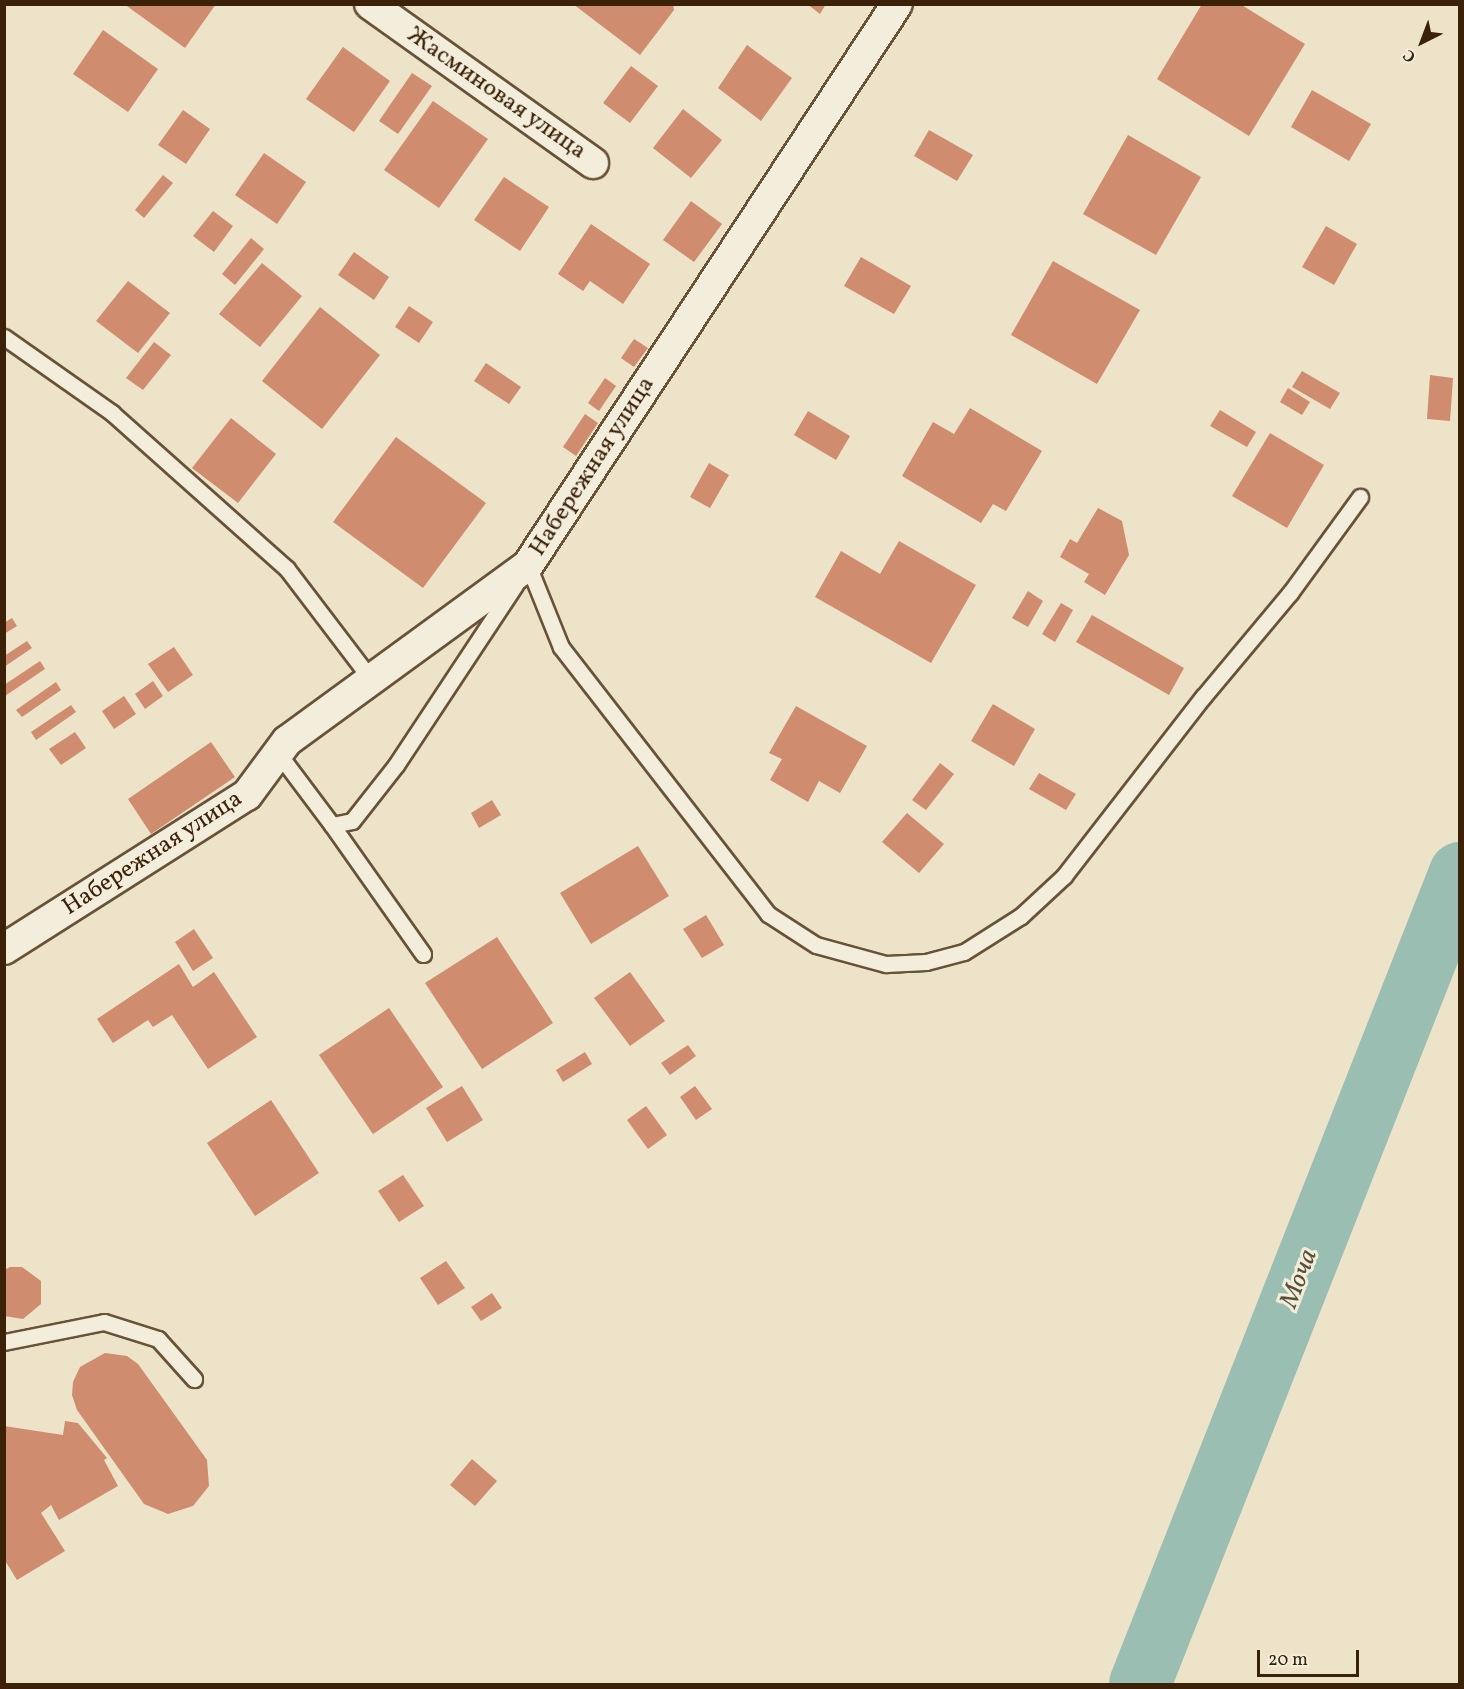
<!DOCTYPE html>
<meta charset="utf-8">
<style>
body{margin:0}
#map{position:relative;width:1464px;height:1689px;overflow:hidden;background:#ede3c9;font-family:Vollkorn,serif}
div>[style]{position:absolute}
.river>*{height:62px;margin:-31px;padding:0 31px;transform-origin:31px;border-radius:31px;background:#9abeb2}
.building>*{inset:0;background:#cf8c6e}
.roads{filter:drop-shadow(2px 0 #685238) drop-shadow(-2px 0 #685238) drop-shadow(0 2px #685238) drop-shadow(0 -2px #685238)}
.service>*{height:15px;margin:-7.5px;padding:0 7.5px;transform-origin:7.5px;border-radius:7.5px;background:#f3eddc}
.minor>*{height:30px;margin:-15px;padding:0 15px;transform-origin:15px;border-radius:15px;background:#f3eddc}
span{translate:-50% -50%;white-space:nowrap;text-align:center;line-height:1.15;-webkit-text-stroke:6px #f3eddc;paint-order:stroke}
.street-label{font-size:24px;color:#3b2107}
.water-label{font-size:26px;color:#58503a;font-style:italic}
.frame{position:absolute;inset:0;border:6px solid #3b2107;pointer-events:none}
.north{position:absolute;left:1392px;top:12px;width:60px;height:60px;-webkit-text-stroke:4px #f3eddc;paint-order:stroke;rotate:222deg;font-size:16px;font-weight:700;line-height:24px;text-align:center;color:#3b2107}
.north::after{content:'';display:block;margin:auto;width:21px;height:27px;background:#3b2107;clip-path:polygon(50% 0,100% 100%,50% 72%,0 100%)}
.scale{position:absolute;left:1257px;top:1650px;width:102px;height:27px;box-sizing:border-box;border:3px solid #3b2107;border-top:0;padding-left:8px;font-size:18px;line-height:21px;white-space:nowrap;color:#3b2107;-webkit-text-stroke:4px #f3eddc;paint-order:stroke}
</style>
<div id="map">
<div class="river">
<i style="left:1140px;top:1684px;width:872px;rotate:-68.47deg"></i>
</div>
<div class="building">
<i style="clip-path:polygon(124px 4px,216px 4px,185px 48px)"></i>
<i style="clip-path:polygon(573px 4px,673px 4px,674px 10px,640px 55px)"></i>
<i style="clip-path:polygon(807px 4px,826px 4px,820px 14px)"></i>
<i style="clip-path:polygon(1202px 4px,1240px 4px,1305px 44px,1249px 136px,1157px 79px)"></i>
<i style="clip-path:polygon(103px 30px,158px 69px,128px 112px,73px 74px)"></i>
<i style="clip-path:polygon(747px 45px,792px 78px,761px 121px,718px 88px)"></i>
<i style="clip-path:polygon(343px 47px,390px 81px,354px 132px,306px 99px)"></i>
<i style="clip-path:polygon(631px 66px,658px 86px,630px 123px,603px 103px)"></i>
<i style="clip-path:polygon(412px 73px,432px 86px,398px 134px,379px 121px)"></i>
<i style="clip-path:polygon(1312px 90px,1371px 124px,1349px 161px,1291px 127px)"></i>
<i style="clip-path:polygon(433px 101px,488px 139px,439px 208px,384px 170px)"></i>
<i style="clip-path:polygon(683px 109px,722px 140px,691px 178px,653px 148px)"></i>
<i style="clip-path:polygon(183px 110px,210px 129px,186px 164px,158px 145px)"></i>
<i style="clip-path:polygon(929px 130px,973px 155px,957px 181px,914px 156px)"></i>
<i style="clip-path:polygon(1128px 135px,1201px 177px,1156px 255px,1083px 214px)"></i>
<i style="clip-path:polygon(264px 153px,306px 182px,277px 224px,235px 195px)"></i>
<i style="clip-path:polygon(163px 175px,173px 183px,144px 218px,135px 210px)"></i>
<i style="clip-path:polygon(504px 177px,549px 207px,520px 251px,474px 220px)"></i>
<i style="clip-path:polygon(691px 201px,722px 224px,694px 262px,663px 240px)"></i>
<i style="clip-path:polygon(213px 211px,233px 226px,214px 252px,193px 236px)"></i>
<i style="clip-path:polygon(591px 224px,650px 264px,623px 304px,590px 281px,583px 291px,558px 274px)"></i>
<i style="clip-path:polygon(1326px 226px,1357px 244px,1334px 285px,1302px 267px)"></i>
<i style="clip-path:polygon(251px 238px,264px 249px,235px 285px,222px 274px)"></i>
<i style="clip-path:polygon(354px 252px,389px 277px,374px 300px,338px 275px)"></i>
<i style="clip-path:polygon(861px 257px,911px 286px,894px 314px,844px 286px)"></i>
<i style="clip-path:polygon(1053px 261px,1140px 310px,1097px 384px,1011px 335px)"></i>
<i style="clip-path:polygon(262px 263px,302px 296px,260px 347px,219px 314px)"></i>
<i style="clip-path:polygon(128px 281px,170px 313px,138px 353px,96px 321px)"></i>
<i style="clip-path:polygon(409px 306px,433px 322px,419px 343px,395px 327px)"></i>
<i style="clip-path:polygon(320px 307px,380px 355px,322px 429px,262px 381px)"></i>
<i style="clip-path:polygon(634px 339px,648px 348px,634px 367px,621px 358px)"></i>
<i style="clip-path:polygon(154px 342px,171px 355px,143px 390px,126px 378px)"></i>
<i style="clip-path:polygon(486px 363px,521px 387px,509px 404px,474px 381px)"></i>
<i style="clip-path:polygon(1302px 371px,1340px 393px,1330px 409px,1292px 387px)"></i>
<i style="clip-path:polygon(1430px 375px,1453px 378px,1450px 421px,1427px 419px)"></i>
<i style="clip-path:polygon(605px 378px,616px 386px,599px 411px,588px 403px)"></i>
<i style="clip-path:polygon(1288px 388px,1310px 402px,1302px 415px,1280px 402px)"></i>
<i style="clip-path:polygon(970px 408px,1042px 451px,1006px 511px,993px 504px,981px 523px,902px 476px,933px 422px,954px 434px)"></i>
<i style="clip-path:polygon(1220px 410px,1256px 432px,1247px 447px,1210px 426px)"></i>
<i style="clip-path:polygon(808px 411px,850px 436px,836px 460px,794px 435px)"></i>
<i style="clip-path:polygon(585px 414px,598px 423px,576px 456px,563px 447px)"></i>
<i style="clip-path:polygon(231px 418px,276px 454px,238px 503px,192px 468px)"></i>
<i style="clip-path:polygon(1270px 433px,1324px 465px,1287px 528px,1232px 496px)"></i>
<i style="clip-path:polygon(396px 437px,486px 503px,423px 588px,333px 522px)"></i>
<i style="clip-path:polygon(709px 463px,729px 475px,710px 508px,690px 497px)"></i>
<i style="clip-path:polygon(1098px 508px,1122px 521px,1129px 555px,1105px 595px,1084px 582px,1089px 574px,1060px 557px,1070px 539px,1077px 543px)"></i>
<i style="clip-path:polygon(899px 541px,976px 585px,931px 663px,815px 597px,841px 551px,880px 574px)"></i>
<i style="clip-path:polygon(1028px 591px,1043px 601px,1028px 627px,1012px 618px)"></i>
<i style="clip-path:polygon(1061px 603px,1073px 610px,1055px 642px,1042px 634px)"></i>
<i style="clip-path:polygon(1092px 615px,1184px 668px,1169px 695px,1076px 642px)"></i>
<i style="clip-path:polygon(12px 618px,17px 626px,4px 634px,4px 623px)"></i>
<i style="clip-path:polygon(27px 641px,32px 648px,4px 667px,4px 656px)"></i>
<i style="clip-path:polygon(174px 647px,193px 675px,168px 692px,148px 664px)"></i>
<i style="clip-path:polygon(40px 661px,45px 669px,5px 696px,4px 685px)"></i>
<i style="clip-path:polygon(153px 681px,163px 696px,145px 709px,135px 694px)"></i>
<i style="clip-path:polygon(56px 682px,61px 690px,22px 717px,16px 710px)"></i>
<i style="clip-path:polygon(124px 696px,136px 714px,114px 729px,102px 711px)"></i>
<i style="clip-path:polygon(993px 704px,1035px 729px,1014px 766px,971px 741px)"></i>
<i style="clip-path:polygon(71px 705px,76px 712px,36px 740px,31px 732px)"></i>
<i style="clip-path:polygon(796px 706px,867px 746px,840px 793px,819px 781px,808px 802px,770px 780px,782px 759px,769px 753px)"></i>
<i style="clip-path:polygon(75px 732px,86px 748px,61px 765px,49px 749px)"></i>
<i style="clip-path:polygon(211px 742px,235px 777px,151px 834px,128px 799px)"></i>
<i style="clip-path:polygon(940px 763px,954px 774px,926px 810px,912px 800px)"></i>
<i style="clip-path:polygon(1039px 773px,1076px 794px,1066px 810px,1029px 789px)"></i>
<i style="clip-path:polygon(492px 800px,501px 815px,479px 828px,471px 813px)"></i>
<i style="clip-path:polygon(907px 813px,944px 844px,919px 873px,882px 842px)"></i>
<i style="clip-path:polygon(638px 846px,669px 896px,591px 944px,560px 893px)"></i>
<i style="clip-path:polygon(706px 915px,724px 945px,702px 958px,683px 929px)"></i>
<i style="clip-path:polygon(194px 929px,213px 958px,193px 971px,175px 942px)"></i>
<i style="clip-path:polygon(497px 937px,553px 1023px,482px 1069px,425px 983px)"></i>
<i style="clip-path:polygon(179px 964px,193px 987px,214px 972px,257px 1037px,208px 1069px,172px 1015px,153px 1027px,148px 1020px,113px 1043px,97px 1019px)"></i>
<i style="clip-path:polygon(630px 972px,665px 1021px,630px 1046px,594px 998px)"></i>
<i style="clip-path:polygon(389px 1008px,443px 1087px,373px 1134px,319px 1055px)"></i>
<i style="clip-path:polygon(688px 1045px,696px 1056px,670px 1075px,661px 1063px)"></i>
<i style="clip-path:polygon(585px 1052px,592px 1064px,563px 1082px,556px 1070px)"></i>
<i style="clip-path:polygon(462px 1086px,483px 1120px,447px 1142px,426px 1108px)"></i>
<i style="clip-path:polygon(695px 1086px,712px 1109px,696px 1120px,680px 1097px)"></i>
<i style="clip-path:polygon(271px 1100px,319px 1173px,255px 1216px,207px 1143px)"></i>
<i style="clip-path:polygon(646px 1106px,667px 1135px,648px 1149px,627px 1120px)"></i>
<i style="clip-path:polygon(403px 1175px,424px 1206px,399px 1222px,378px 1191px)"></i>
<i style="clip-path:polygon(446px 1261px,465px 1288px,438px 1305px,420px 1278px)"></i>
<i style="clip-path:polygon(10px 1267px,22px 1267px,41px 1281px,41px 1304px,23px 1319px,4px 1316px,4px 1270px)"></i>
<i style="clip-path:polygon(492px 1293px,502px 1308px,481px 1321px,471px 1307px)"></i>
<i style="clip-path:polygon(105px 1353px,127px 1356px,138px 1364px,207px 1460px,209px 1486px,193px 1506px,168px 1514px,144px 1504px,77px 1410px,72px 1395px,73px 1382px,80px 1367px)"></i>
<i style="clip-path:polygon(65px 1421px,78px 1423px,107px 1458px,104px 1460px,118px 1486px,59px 1520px,51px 1505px,41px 1513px,65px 1551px,17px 1580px,4px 1559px,4px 1426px,63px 1435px)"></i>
<i style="clip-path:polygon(472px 1459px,497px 1481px,475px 1506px,450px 1485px)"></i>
</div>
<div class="roads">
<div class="service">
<i style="left:4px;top:337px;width:132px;rotate:35.1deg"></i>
<i style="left:112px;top:413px;width:234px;rotate:41.7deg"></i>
<i style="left:287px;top:569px;width:137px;rotate:52.7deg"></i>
<i style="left:528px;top:565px;width:88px;rotate:68.1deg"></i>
<i style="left:561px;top:647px;width:338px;rotate:52.2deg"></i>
<i style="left:768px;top:914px;width:57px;rotate:32.9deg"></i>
<i style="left:816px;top:945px;width:73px;rotate:15.2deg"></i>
<i style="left:886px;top:964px;width:40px;rotate:-2.9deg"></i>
<i style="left:926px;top:962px;width:39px;rotate:-15deg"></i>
<i style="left:964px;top:952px;width:67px;rotate:-32.3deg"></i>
<i style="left:1021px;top:916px;width:59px;rotate:-42.9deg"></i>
<i style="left:1064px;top:876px;width:227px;rotate:-52.2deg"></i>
<i style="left:1203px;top:697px;width:136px;rotate:-50.1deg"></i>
<i style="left:1290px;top:593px;width:119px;rotate:-53.9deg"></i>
<i style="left:278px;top:753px;width:90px;rotate:53.1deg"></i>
<i style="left:332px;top:825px;width:20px;rotate:-11deg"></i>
<i style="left:352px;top:821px;width:71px;rotate:-51.8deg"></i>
<i style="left:396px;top:765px;width:216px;rotate:-56.5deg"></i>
<i style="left:332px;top:825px;width:158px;rotate:54.8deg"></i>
<i style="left:4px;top:1342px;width:102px;rotate:-11.3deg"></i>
<i style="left:104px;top:1322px;width:57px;rotate:17.5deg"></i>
<i style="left:158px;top:1339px;width:54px;rotate:48deg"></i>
</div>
<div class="minor">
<i style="left:370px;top:4px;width:274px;rotate:35.5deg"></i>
<i style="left:4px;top:949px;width:288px;rotate:-32.4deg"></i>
<i style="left:247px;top:795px;width:67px;rotate:-53.5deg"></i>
<i style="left:287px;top:741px;width:298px;rotate:-36.1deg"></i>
<i style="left:528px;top:565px;width:671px;rotate:-56.66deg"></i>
</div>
</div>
<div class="street-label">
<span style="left:496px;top:94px;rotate:35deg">Жасминовая улица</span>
<span style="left:593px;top:467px;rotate:-57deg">Набережная улица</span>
<span style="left:153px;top:854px;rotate:-33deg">Набережная улица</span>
</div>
<div class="water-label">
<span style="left:1300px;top:1279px;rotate:-69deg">Моча</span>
</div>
<div class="frame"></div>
<div class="north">С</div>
<div class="scale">20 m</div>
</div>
